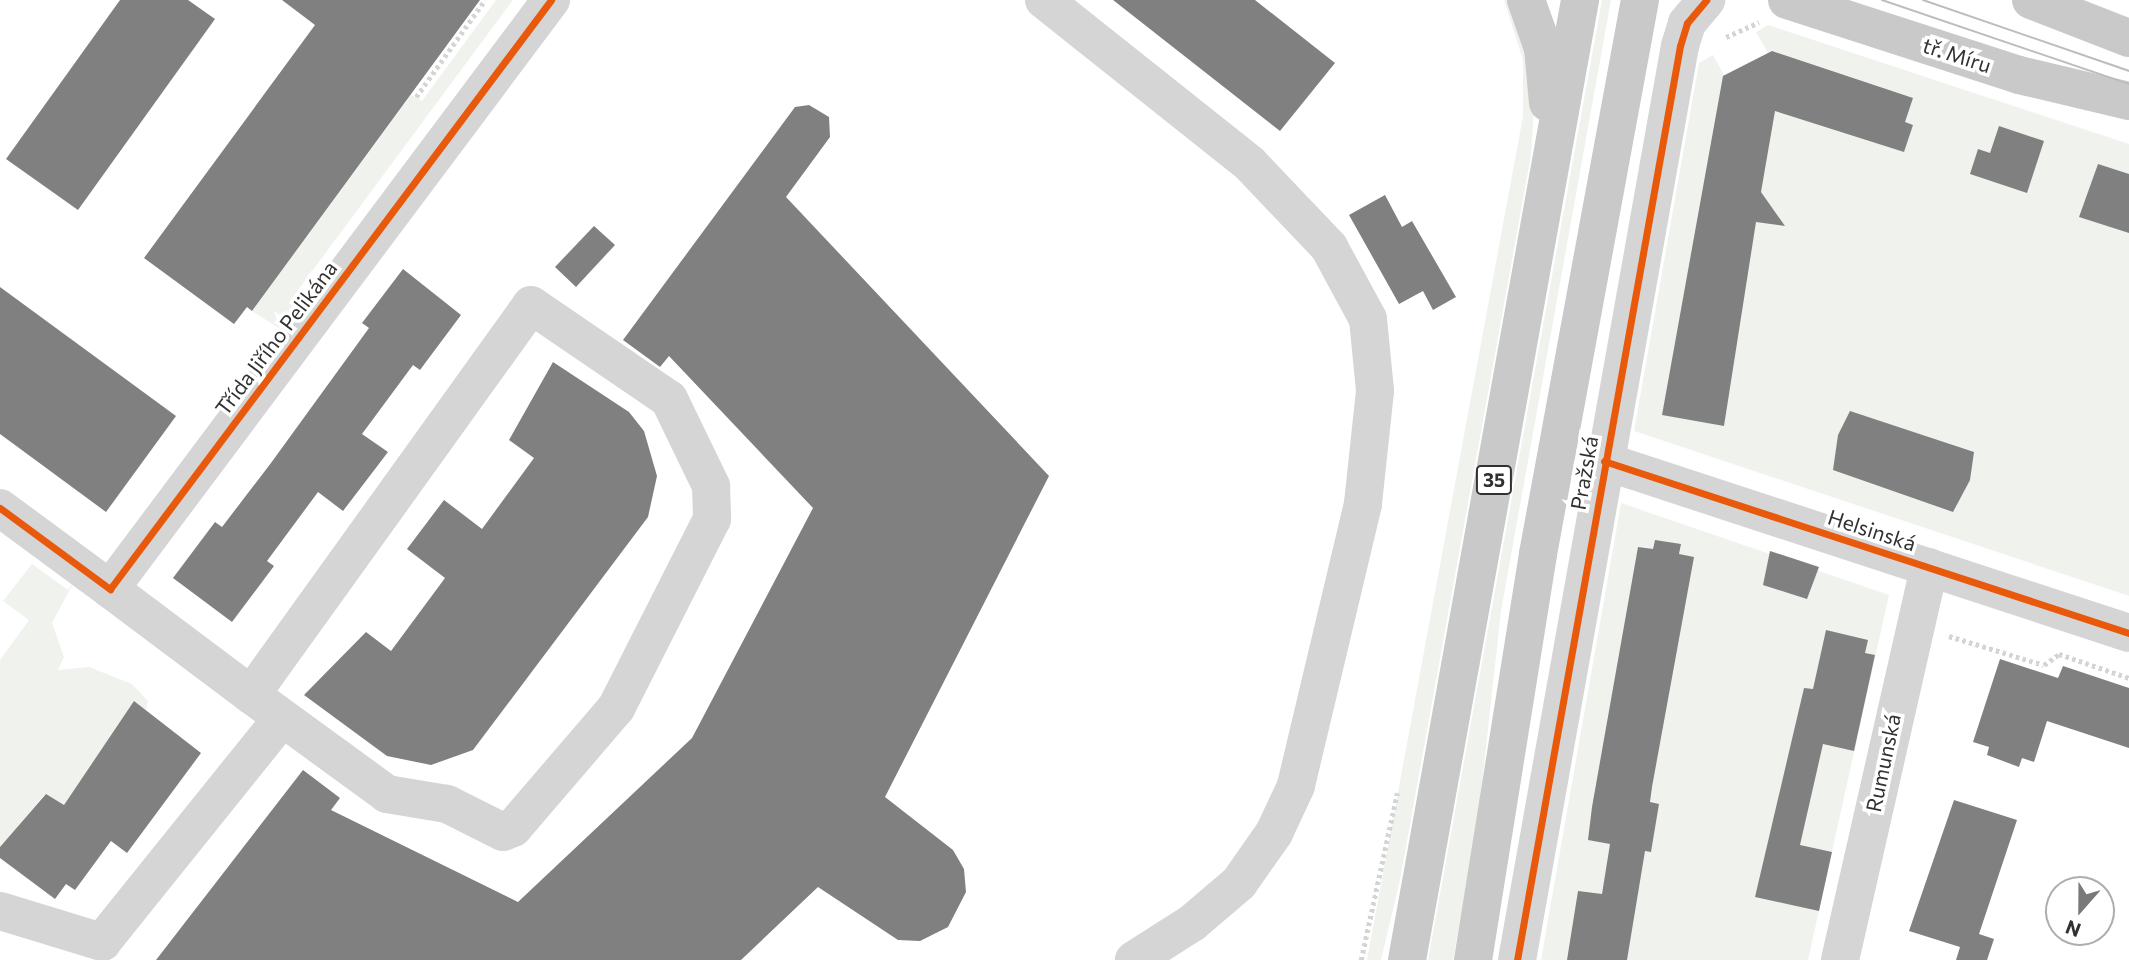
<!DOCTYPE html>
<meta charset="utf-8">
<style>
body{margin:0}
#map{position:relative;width:2129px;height:960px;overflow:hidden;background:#fff;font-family:Commissioner,sans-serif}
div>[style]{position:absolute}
.green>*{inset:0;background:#f0f3ed}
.building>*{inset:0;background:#808080}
.path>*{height:4.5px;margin-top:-2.25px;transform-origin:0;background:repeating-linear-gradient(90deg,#d4d4d4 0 3.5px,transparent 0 7px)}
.minor>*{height:38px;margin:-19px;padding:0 19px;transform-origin:19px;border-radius:19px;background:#d5d5d5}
.major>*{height:38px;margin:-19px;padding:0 19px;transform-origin:19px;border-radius:19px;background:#c9c9c9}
.tram>*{height:2px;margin:-1px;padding:0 1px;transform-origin:1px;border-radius:1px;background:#bdbdbd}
.cycleway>*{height:7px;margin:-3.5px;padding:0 3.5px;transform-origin:3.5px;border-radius:3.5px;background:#e8590c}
span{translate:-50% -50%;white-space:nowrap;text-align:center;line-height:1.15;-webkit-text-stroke:7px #fff;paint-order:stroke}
.shield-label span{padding:2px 5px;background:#fff;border:2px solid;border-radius:5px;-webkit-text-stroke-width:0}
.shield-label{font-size:19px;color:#313131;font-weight:700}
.street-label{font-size:21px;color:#313131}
.north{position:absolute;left:2045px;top:876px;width:70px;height:70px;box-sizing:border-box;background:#fff;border:2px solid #adadad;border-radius:50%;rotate:201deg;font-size:19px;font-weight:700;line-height:28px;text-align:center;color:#313131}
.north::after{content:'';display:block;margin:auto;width:24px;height:32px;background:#797979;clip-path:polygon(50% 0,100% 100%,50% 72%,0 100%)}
</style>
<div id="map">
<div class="green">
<i style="clip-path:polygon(496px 0,513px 0,293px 297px,296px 318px,285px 332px,252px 311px,411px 95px,422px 101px)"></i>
<i style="clip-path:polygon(1504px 0,1513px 0,1535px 95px,1531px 155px,1400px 880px,1381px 960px,1367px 960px,1523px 116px,1523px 60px)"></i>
<i style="clip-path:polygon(1602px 0,1611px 0,1501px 611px,1479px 811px,1453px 960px,1428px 960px)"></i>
<i style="clip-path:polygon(1768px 25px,2129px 144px,2129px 596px,1634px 431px,1699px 63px,1713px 55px,1724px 75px,1768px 53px,1756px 32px)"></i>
<i style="clip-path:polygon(1621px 503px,1889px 595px,1808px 960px,1541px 960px)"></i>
<i style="clip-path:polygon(32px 564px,68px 590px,74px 582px,52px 623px,64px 657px,58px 670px,89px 667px,132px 684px,148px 701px,146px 710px,134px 702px,64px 805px,45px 794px,0 847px,0 660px,29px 620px,3px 601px)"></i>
</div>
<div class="building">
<i style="clip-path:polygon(120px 0,188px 0,215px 19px,78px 210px,6px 159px)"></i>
<i style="clip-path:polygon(282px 0,480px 0,252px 311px,247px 307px,234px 324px,144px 258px,315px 25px)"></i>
<i style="clip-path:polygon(1113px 0,1255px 0,1335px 63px,1280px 131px)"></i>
<i style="clip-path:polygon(1772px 51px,1913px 98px,1905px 122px,1913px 125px,1904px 152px,1775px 111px,1761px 192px,1785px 226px,1756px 222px,1724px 426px,1662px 415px,1723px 76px)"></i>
<i style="clip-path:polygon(809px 105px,829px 117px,830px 137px,786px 197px,1049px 476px,885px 797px,953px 850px,964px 869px,966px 892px,948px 927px,920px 941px,898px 940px,818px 887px,741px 960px,156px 960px,303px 770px,340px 798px,331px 810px,518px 902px,692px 738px,813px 508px,669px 356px,660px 367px,623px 340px,795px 107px)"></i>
<i style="clip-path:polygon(1999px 126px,2044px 141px,2027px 193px,1970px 174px,1978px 149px,1990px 153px)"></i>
<i style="clip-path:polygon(2098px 164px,2129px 174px,2129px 233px,2079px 217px)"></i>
<i style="clip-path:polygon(1385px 195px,1402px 227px,1412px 221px,1456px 297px,1433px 310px,1423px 291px,1399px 304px,1349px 215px)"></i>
<i style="clip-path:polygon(594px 226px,615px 245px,576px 287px,555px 267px)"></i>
<i style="clip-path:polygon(403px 269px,461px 315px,420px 370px,413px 365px,362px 434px,388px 452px,343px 511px,318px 492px,267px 561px,274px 566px,232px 622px,173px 578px,215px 522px,222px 527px,271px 463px,369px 328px,362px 323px)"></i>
<i style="clip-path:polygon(0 287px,176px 416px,106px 512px,0 434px)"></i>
<i style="clip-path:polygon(553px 362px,629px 412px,644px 431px,657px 476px,648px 517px,473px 750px,431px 765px,387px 756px,304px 695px,366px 632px,391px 651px,445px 578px,407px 549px,444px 500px,482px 529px,534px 458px,509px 440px)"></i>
<i style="clip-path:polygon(1850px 411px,1974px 452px,1970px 480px,1953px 512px,1833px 470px,1838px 435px)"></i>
<i style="clip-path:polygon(1655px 540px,1681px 544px,1679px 554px,1694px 557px,1652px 787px,1650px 802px,1659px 804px,1651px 852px,1645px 851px,1627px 960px,1567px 960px,1578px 891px,1602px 894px,1610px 844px,1588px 840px,1592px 807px,1638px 547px,1653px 549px)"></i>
<i style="clip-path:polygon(1770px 551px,1819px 567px,1807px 599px,1763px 585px)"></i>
<i style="clip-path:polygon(1826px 630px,1868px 640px,1865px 653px,1875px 655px,1854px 751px,1823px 744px,1800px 845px,1832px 852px,1819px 911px,1755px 897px,1804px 688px,1813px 689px)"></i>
<i style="clip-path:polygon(2000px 659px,2058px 678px,2063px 666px,2129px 688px,2129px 748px,2047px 721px,2034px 762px,2022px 758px,2019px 767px,1987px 755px,1989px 747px,1973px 742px)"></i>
<i style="clip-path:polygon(134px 701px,201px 753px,127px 853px,111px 841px,75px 890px,66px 884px,55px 899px,0 858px,0 847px,46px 794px,64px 805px)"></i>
<i style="clip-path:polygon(1954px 800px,2017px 820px,1979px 934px,1994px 939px,1987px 960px,1956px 960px,1960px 947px,1909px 931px)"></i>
</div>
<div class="path">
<i style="left:1726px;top:37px;width:36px;rotate:-24deg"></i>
<i style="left:416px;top:97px;width:119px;rotate:-54.6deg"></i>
<i style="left:1949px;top:636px;width:99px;rotate:17deg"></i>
<i style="left:2044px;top:665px;width:19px;rotate:-36deg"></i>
<i style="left:2059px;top:654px;width:74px;rotate:18.9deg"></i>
<i style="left:1361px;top:960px;width:171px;rotate:-77.8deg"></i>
</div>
<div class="minor">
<i style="left:1044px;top:0;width:263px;rotate:38.5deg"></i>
<i style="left:1250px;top:164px;width:115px;rotate:46.4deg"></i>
<i style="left:1329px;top:247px;width:82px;rotate:61.6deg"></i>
<i style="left:1368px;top:319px;width:72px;rotate:84.4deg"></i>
<i style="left:1375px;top:391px;width:114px;rotate:96.1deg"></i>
<i style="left:1363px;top:504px;width:290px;rotate:103.4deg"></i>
<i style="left:1296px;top:786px;width:52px;rotate:115.1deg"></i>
<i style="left:1274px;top:833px;width:61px;rotate:125deg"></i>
<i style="left:1239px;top:883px;width:62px;rotate:139.6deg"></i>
<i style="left:1192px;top:923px;width:69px;rotate:147.5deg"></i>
<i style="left:531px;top:305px;width:167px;rotate:34.3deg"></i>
<i style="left:669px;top:399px;width:97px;rotate:64.2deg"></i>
<i style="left:711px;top:486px;width:33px;rotate:88deg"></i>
<i style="left:712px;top:519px;width:212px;rotate:116.9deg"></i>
<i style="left:616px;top:708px;width:158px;rotate:130.6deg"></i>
<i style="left:513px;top:828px;width:11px;rotate:158deg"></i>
<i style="left:503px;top:832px;width:63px;rotate:-153.4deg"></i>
<i style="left:447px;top:804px;width:61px;rotate:-170.5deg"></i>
<i style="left:387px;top:794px;width:168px;rotate:-143.9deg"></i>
<i style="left:251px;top:695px;width:480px;rotate:-54.3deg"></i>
<i style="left:1604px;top:461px;width:552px;rotate:18.14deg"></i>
<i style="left:0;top:508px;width:137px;rotate:36.4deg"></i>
<i style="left:110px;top:589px;width:736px;rotate:-53.18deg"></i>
<i style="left:110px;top:589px;width:176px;rotate:36.9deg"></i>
<i style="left:0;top:911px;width:107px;rotate:16.9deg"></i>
<i style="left:102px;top:942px;width:287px;rotate:-51.2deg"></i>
<i style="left:1517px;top:960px;width:928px;rotate:-79.89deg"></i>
<i style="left:1680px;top:46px;width:24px;rotate:-73deg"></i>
<i style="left:1687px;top:23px;width:30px;rotate:-50deg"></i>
<i style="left:1840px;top:960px;width:403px;rotate:-77.2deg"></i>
</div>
<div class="major">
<i style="left:1526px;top:0;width:51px;rotate:70.5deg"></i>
<i style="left:1543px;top:48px;width:55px;rotate:84.8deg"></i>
<i style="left:1787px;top:0;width:244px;rotate:17.9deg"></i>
<i style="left:2019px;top:75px;width:113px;rotate:13.3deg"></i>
<i style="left:2031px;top:0;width:105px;rotate:21.2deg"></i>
<i style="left:1407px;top:960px;width:975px;rotate:-79.78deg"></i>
<i style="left:1473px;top:960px;width:411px;rotate:-80.9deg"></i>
<i style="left:1538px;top:554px;width:563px;rotate:-79.57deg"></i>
</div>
<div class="tram">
<i style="left:1882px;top:0;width:261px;rotate:18.8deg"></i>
<i style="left:1923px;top:0;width:218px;rotate:19deg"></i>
</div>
<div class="cycleway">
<i style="left:1604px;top:461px;width:552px;rotate:18.14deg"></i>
<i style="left:0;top:508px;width:137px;rotate:36.4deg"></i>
<i style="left:110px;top:589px;width:736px;rotate:-53.18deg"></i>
<i style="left:1517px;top:960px;width:928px;rotate:-79.89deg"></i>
<i style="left:1680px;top:46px;width:24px;rotate:-73deg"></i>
<i style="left:1687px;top:23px;width:30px;rotate:-50deg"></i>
</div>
<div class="shield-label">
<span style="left:1494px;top:480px">35</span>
</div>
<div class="street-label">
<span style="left:1957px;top:55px;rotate:18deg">tř. Míru</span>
<span style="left:276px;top:338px;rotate:-53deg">Třída Jiřího Pelikána</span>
<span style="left:1584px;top:473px;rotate:-80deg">Pražská</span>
<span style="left:1872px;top:530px;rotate:18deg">Helsinská</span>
<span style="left:1883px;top:763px;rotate:-78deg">Rumunská</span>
</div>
<div class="north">N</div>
</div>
